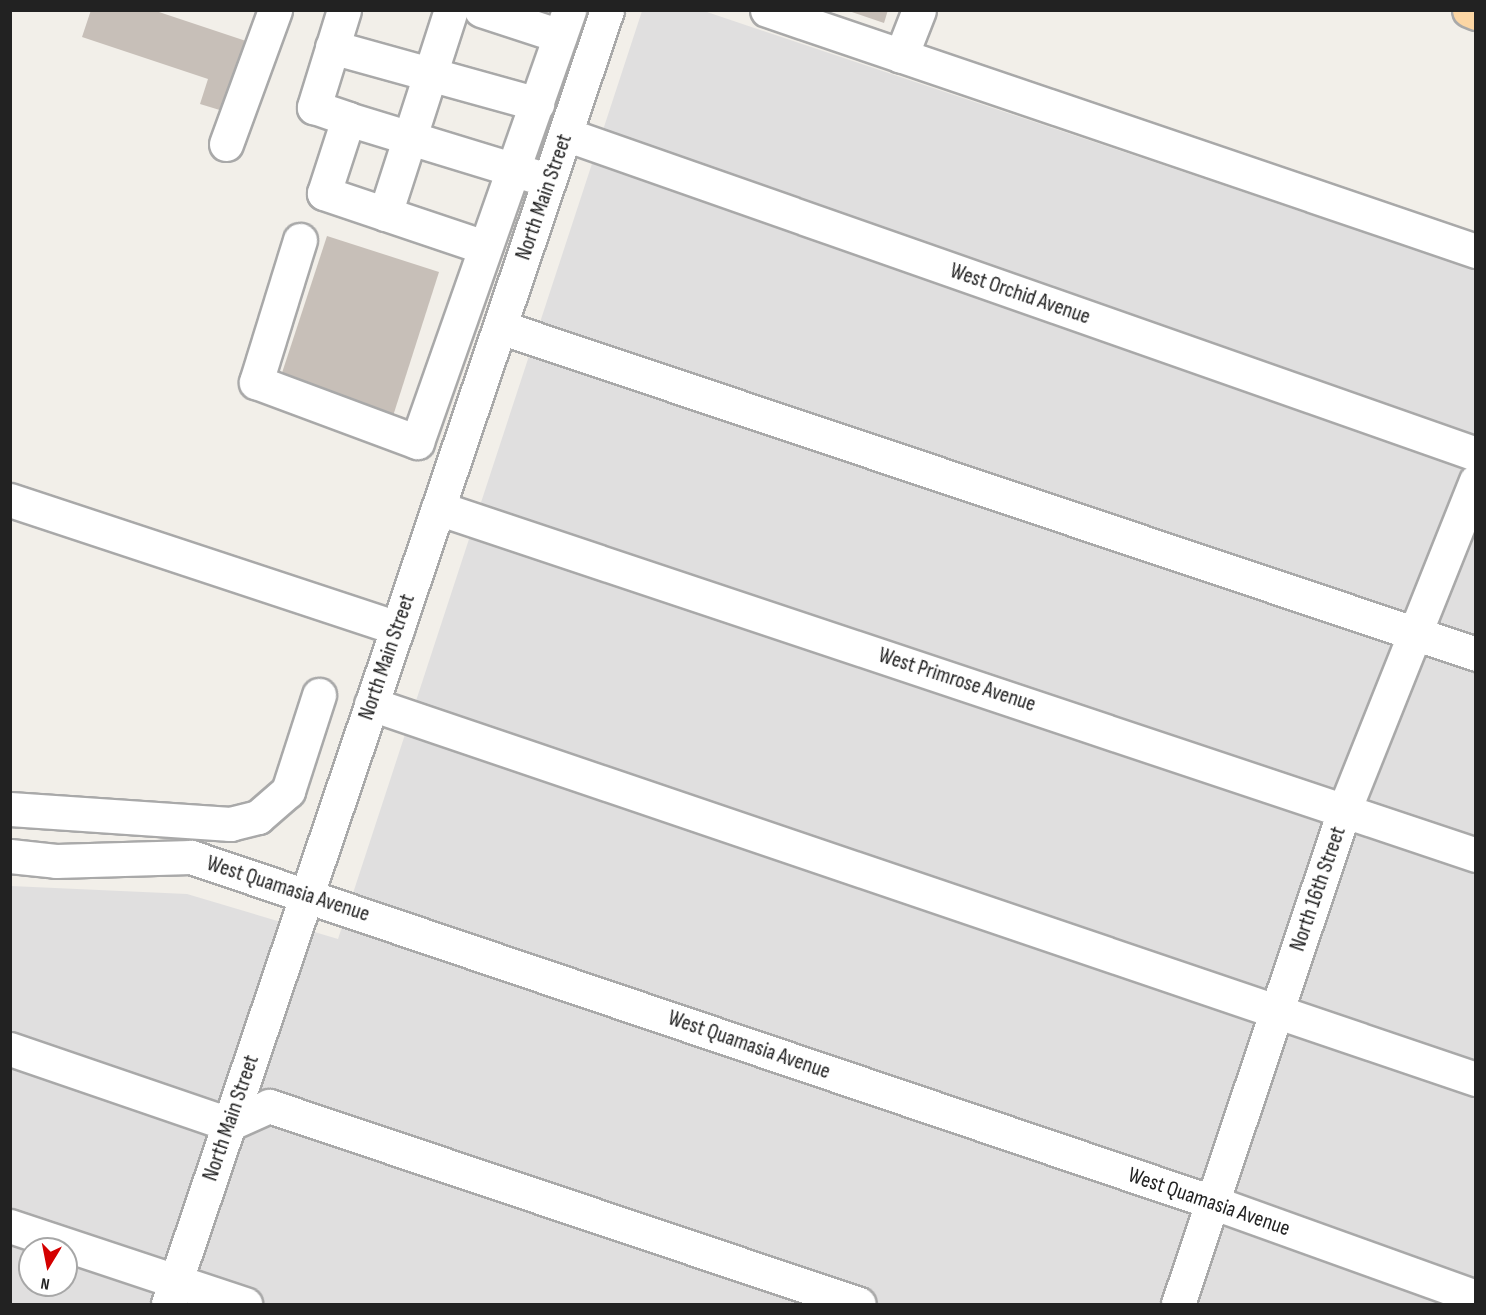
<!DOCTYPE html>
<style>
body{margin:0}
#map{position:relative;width:1486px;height:1315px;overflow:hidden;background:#f2efe9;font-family:"Sofia Sans Condensed",sans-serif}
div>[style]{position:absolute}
.residential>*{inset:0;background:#e0dfdf}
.building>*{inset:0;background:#c7bfb8}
.roads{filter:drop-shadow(2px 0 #a9a9a9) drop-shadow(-2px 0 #a9a9a9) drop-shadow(0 2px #a9a9a9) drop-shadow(0 -2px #a9a9a9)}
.minor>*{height:33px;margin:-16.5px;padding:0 16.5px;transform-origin:16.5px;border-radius:16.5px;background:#fff}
.major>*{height:33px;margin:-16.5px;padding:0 16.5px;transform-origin:16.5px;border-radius:16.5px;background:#fcd6a4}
span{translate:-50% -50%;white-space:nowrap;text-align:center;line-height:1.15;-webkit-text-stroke:6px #fff;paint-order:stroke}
.street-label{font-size:22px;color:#222}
.frame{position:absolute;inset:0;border:12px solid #222;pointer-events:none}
.north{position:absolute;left:18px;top:1237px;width:60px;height:60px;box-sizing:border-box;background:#fff;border:2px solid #a7a7a7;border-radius:50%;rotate:190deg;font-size:16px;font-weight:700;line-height:24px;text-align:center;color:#222}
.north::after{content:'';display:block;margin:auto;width:21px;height:27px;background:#d40000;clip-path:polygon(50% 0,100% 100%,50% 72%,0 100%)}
</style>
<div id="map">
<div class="residential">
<i style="clip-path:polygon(evenodd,642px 11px,704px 11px,1475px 270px,1475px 1304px,11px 1304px,11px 886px,187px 894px,338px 939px,642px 11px,30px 1249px,66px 1249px,66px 1285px,30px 1285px,30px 1249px)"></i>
</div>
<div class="building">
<i style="clip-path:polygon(91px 10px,153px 10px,246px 41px,223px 111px,200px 104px,208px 79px,82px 37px)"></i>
<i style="clip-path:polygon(846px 10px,888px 10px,884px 23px)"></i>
<i style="clip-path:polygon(327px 236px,439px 272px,393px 416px,280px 379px)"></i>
</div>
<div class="roads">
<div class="minor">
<i style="left:344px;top:10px;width:102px;rotate:107.2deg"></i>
<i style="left:314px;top:107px;width:36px;rotate:19deg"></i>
<i style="left:481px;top:10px;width:83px;rotate:18.2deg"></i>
<i style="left:767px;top:10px;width:749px;rotate:18.77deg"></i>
<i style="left:332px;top:47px;width:213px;rotate:15.5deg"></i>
<i style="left:901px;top:56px;width:49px;rotate:-68.6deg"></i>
<i style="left:565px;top:134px;width:966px;rotate:19.35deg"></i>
<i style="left:226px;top:144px;width:143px;rotate:-69.9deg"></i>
<i style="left:385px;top:214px;width:214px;rotate:-72.1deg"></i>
<i style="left:300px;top:240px;width:149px;rotate:107.2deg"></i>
<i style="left:256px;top:382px;width:172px;rotate:20.4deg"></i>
<i style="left:417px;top:442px;width:458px;rotate:-70.6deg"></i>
<i style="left:484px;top:247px;width:169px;rotate:-161.4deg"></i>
<i style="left:324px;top:193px;width:78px;rotate:-72deg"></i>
<i style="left:348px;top:119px;width:195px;rotate:17deg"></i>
<i style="left:500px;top:327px;width:1029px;rotate:18.52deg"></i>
<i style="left:10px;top:500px;width:408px;rotate:18.3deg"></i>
<i style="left:438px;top:508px;width:1094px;rotate:18.48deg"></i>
<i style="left:371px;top:704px;width:1167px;rotate:18.75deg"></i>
<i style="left:10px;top:809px;width:221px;rotate:3.9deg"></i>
<i style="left:230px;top:824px;width:29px;rotate:-14deg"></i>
<i style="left:258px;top:817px;width:40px;rotate:-41deg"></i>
<i style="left:288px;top:791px;width:101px;rotate:-72.1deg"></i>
<i style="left:10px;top:856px;width:46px;rotate:6.2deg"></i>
<i style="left:56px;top:861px;width:135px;rotate:-1.7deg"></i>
<i style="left:191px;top:857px;width:1078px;rotate:18.67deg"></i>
<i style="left:1212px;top:1202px;width:281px;rotate:19.8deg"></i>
<i style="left:10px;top:1049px;width:231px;rotate:18.9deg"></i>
<i style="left:229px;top:1124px;width:44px;rotate:-24.2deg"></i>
<i style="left:269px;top:1106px;width:622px;rotate:18.55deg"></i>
<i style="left:10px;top:1226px;width:248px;rotate:18.4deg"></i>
<i style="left:168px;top:1304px;width:1366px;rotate:-71.26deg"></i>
<i style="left:1178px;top:1304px;width:523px;rotate:-71.39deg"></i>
<i style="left:1345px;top:808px;width:352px;rotate:-68.2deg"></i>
</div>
<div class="major">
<i style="left:1469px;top:10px;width:8px;rotate:23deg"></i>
</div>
</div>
<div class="street-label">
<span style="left:544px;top:197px;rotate:-71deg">North Main Street</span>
<span style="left:1020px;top:294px;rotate:19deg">West Orchid Avenue</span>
<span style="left:387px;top:657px;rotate:-71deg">North Main Street</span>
<span style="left:957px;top:680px;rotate:18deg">West Primrose Avenue</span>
<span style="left:288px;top:889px;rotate:18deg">West Quamasia Avenue</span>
<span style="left:1318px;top:889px;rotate:-71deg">North 16th Street</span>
<span style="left:749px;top:1045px;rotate:19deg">West Quamasia Avenue</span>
<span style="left:231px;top:1118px;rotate:-71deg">North Main Street</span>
<span style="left:1209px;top:1202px;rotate:19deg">West Quamasia Avenue</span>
</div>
<div class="frame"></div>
<div class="north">N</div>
</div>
